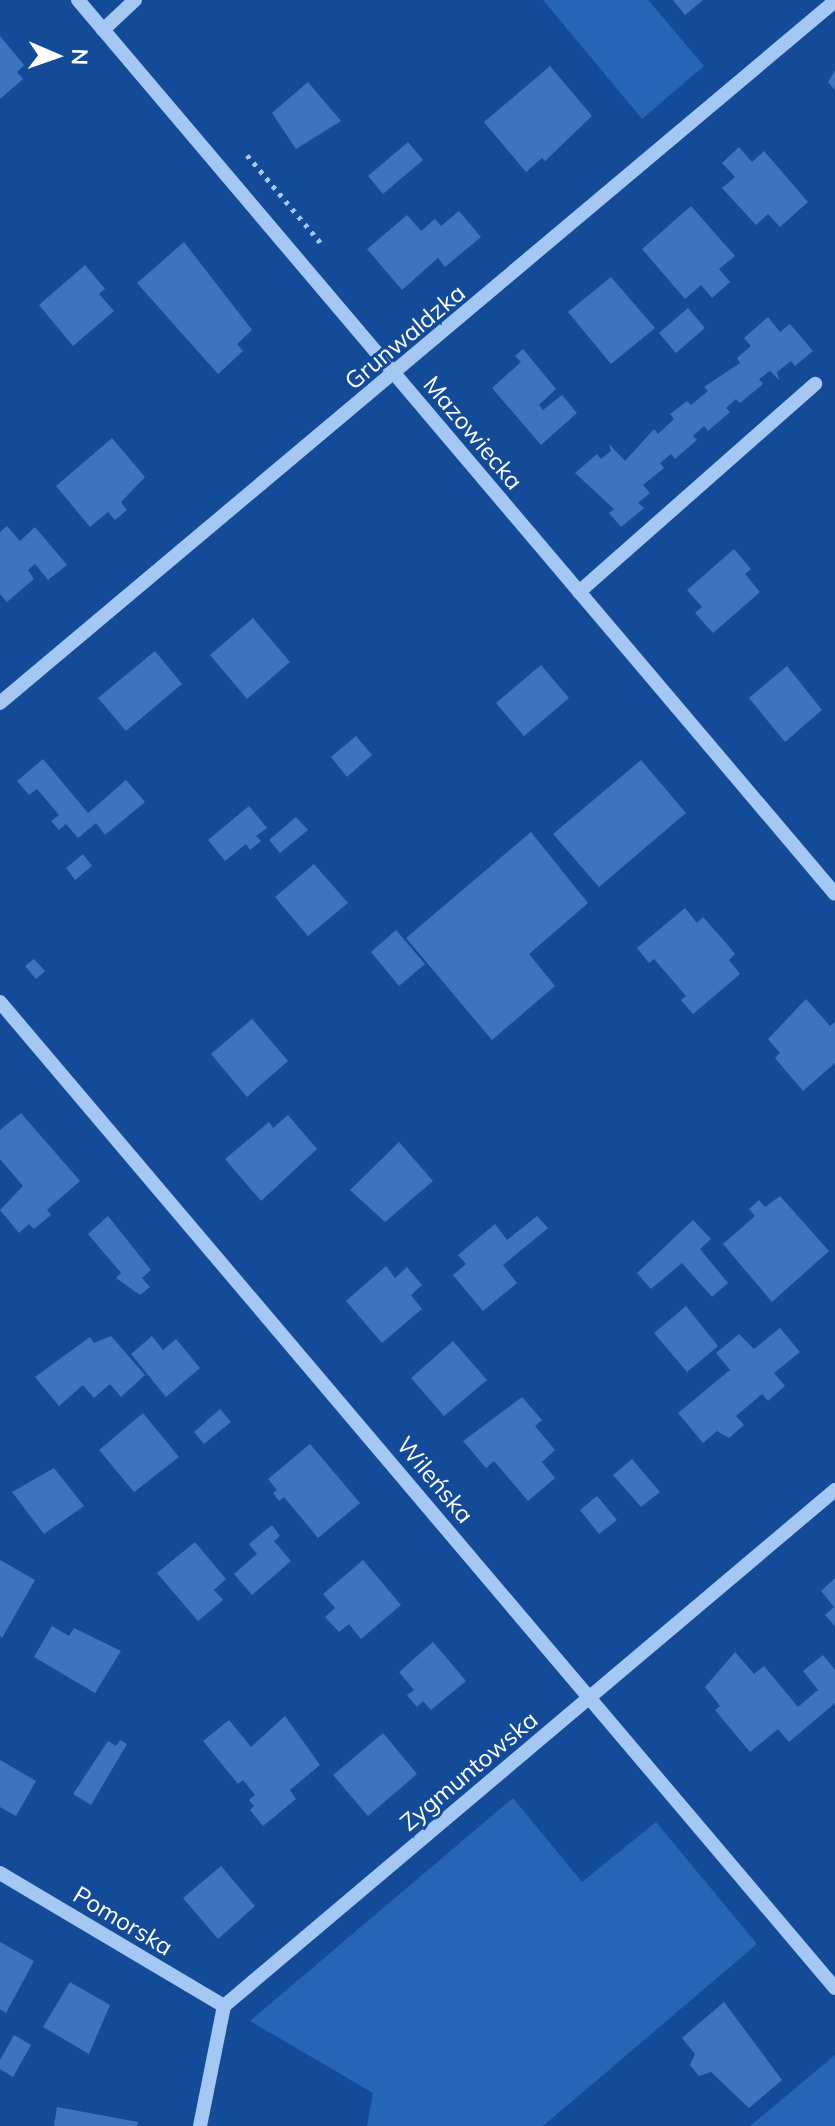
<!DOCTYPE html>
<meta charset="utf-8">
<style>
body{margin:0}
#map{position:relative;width:835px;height:2126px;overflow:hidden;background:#134b98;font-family:Mulish,sans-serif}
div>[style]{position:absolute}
.green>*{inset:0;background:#2664b6}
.building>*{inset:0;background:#3c74c0}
.path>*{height:5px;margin-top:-2.5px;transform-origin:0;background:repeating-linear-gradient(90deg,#a5c7f3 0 4px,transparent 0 10px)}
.minor>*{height:14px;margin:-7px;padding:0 7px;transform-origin:7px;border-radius:7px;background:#a5c7f3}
span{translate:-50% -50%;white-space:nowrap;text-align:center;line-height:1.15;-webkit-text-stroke:6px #134b98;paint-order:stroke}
.street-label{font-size:24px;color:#fff}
.north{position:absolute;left:16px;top:16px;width:80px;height:80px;-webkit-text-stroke:6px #134b98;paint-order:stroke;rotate:92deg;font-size:22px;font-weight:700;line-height:32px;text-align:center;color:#fff}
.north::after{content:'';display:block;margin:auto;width:28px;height:36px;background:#fff;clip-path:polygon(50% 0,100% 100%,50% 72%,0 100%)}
</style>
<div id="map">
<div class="green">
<i style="clip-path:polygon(543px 0,648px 0,704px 66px,642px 119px)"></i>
<i style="clip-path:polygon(513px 1798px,582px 1882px,656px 1822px,757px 1944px,543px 2126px,367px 2126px,373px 2093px,250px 2021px)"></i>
<i style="clip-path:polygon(835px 2055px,835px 2126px,750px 2126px)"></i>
</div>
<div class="building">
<i style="clip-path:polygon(673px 0,703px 0,685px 15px)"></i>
<i style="clip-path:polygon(0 36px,24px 65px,17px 72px,23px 79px,0 99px)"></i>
<i style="clip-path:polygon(550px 66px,592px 116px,545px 161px,542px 158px,526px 172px,484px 122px)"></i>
<i style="clip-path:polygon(835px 70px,835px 90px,828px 82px)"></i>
<i style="clip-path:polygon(308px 82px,341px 121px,296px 149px,272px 113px)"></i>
<i style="clip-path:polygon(408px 142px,423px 160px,383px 194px,368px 176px)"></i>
<i style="clip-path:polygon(739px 147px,752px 162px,764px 151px,808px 202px,780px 227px,768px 214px,756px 225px,722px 188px,735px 177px,722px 163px)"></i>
<i style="clip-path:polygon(691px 206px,735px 256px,719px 269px,730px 282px,712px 298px,701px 285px,685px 299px,642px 249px)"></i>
<i style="clip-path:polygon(459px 211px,481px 237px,445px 267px,438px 258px,402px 290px,367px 249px,407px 215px,421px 231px,435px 219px,441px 226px)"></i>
<i style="clip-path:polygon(184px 242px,252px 330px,237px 344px,243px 351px,218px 374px,137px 283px)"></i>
<i style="clip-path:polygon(85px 265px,105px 289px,99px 294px,114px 311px,73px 346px,39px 305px)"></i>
<i style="clip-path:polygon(611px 277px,655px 328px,611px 364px,568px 312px)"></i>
<i style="clip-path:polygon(688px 308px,705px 328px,676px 353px,659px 333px)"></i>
<i style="clip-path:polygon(768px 317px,780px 332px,790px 324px,813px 351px,795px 366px,791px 361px,777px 372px,779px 380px,770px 371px,759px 379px,763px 384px,740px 403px,736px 399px,726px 408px,730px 412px,708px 431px,704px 426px,693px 436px,697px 440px,675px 459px,671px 454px,660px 463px,664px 468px,643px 485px,650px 493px,638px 503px,644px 508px,621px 527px,609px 513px,614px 509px,575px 473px,597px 454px,601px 459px,611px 451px,609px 444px,625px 461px,654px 429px,658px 434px,674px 419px,670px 414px,687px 401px,691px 405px,708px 391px,704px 387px,740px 363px,737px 358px,751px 346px,744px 338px)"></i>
<i style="clip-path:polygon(523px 349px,556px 389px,539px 405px,543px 410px,562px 395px,577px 413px,541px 445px,492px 388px,521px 362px,515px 356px)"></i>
<i style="clip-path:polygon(112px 438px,145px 477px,121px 502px,127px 510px,115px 520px,108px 512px,90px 527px,56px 486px)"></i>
<i style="clip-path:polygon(7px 526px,20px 541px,35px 527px,67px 565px,48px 580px,35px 564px,28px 570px,34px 579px,7px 602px,0 594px,0 532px)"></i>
<i style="clip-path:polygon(734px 549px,751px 569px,745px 574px,760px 592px,713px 633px,695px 613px,702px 607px,687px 590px)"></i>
<i style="clip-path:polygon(253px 618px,290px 662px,247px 699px,210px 655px)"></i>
<i style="clip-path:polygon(155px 651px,182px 684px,126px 731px,98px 698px)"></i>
<i style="clip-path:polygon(541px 665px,569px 698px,524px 736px,496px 703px)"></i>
<i style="clip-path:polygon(787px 666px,822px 710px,785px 742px,749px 698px)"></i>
<i style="clip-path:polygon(356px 736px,372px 755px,347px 777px,331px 757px)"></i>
<i style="clip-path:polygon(43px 759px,88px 813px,126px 780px,145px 802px,105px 835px,96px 823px,78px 838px,66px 824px,59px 830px,51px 821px,59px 815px,37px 789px,29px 795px,17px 781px)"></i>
<i style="clip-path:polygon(641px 760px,686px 813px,599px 887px,553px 834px)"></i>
<i style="clip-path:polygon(249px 806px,267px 828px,256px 836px,261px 841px,250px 850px,246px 844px,225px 861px,208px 840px)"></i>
<i style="clip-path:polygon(296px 817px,308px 830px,280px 853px,269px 840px)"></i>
<i style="clip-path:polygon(531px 832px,588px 903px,529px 954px,555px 986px,492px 1040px,406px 938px)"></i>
<i style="clip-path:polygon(83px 854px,92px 866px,75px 880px,66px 868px)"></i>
<i style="clip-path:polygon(314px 864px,348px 903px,308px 936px,275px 897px)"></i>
<i style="clip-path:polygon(685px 908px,697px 923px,703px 917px,726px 943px,735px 954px,729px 960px,740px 974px,693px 1014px,681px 1000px,686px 996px,654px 959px,649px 963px,637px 948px)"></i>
<i style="clip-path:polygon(396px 930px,425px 964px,399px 986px,371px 952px)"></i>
<i style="clip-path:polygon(34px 959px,45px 971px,36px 979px,25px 966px)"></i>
<i style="clip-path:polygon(806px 999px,830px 1026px,835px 1022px,835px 1063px,803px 1091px,775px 1058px,780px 1053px,768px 1039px)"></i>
<i style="clip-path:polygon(252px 1019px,288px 1061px,247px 1097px,211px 1054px)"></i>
<i style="clip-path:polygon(21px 1113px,80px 1181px,47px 1210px,51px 1215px,34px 1229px,29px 1224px,19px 1233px,0 1210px,23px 1186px,0 1159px,0 1130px)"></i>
<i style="clip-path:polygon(288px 1115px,317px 1149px,261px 1201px,225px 1159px,269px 1122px,273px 1128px)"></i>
<i style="clip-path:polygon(399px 1142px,433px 1181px,385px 1222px,350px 1190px)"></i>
<i style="clip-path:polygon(780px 1196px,829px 1251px,772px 1302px,723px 1244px,755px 1216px,749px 1209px,759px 1200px,765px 1207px)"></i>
<i style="clip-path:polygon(108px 1216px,151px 1270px,142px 1278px,150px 1287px,140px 1295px,116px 1278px,121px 1273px,88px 1234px)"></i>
<i style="clip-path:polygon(537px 1216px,548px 1228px,503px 1265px,517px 1283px,483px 1311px,453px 1275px,466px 1264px,458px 1255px,495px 1224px,507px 1240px)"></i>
<i style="clip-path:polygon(693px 1220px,711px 1239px,700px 1249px,728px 1283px,712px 1297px,682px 1263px,651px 1289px,637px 1273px)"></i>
<i style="clip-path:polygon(386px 1266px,395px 1278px,407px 1267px,422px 1285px,411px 1295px,422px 1309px,382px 1343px,346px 1301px)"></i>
<i style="clip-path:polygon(686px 1306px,718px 1346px,687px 1372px,654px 1333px)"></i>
<i style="clip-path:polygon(780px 1328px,800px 1352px,774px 1373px,785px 1386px,768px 1401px,762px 1394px,736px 1416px,744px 1425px,729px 1438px,717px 1431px,703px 1443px,678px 1413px,730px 1370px,716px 1353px,739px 1334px,754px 1349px)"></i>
<i style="clip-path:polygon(111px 1336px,145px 1375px,121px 1397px,110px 1384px,94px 1398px,83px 1385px,59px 1406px,35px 1377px,90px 1337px,94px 1343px)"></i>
<i style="clip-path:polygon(152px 1336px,163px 1350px,176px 1339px,200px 1368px,166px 1397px,131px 1354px)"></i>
<i style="clip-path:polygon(453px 1341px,487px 1380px,444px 1416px,411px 1378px)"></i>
<i style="clip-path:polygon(522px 1397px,542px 1420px,535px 1426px,555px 1450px,542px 1462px,555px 1478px,528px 1501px,494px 1461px,486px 1468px,463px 1441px)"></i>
<i style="clip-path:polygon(220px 1409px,231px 1422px,204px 1444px,194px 1432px)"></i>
<i style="clip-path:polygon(143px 1413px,179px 1457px,134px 1492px,99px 1450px)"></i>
<i style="clip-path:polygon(310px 1444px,360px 1503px,318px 1538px,284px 1497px,279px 1501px,273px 1493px,277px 1490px,268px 1479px)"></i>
<i style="clip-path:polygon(632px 1459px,660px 1492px,641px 1507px,613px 1475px)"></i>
<i style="clip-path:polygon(54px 1468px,84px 1506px,44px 1534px,12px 1492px)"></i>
<i style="clip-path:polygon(597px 1496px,617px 1520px,599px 1534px,580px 1510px)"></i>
<i style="clip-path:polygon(272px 1525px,280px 1536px,274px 1541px,291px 1561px,252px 1595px,234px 1574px,257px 1554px,249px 1544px)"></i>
<i style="clip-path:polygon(195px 1542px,226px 1579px,214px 1590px,223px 1600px,198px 1621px,157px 1573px)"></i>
<i style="clip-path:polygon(0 1560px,35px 1580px,2px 1638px,0 1636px)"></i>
<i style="clip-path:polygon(363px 1560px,401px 1605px,361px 1639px,349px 1624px,339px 1632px,325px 1617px,335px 1608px,323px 1594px)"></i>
<i style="clip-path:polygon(835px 1578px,835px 1626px,825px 1615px,834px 1607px,821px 1591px)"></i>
<i style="clip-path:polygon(52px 1626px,69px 1636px,74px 1628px,121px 1651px,95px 1693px,34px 1657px)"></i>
<i style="clip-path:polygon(433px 1642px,466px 1681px,431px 1710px,423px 1701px,417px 1707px,407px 1695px,414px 1690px,399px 1672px)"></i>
<i style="clip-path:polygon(735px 1652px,754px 1674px,764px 1666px,798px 1707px,818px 1690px,803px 1671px,823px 1655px,835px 1670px,835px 1703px,789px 1742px,778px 1729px,750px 1752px,715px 1710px,720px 1706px,705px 1687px)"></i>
<i style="clip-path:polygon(285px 1716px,320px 1765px,290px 1790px,296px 1799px,263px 1826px,250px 1810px,254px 1806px,249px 1800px,255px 1795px,243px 1780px,238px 1784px,203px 1741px,229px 1720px,251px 1747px)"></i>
<i style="clip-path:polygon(383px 1733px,417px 1774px,368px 1816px,333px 1775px)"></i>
<i style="clip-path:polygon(120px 1740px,127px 1744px,91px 1805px,73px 1794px,108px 1741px,116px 1746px)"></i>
<i style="clip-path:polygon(0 1760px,36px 1781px,16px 1816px,0 1807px)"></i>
<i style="clip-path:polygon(221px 1866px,255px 1906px,218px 1939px,183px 1898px)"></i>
<i style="clip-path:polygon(0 1942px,34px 1961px,6px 2013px,0 2009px)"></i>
<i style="clip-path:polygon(70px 1982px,110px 2005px,89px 2054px,43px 2027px)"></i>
<i style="clip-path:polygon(724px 2002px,782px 2080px,749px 2108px,711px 2072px,699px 2076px,690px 2065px,695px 2054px,682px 2038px)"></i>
<i style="clip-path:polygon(14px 2035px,31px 2045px,13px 2077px,0 2069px,0 2060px)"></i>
<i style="clip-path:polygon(57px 2107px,138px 2122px,137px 2126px,54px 2126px)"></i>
</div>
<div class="path">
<i style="left:247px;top:155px;width:114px;rotate:50deg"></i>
</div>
<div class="minor">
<i style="left:78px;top:0;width:1171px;rotate:49.74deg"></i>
<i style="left:103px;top:30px;width:44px;rotate:-43.2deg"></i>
<i style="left:579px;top:592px;width:315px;rotate:-41.4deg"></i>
<i style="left:0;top:703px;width:1091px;rotate:-40.05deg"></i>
<i style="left:0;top:1002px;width:1292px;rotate:49.74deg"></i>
<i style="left:0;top:1873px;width:261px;rotate:30.7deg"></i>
<i style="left:200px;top:2126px;width:122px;rotate:-78.7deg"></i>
<i style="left:224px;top:2006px;width:800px;rotate:-40.18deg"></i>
</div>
<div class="street-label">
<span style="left:405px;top:337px;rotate:-40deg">Grunwaldzka</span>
<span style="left:473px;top:433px;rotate:50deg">Mazowiecka</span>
<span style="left:435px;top:1480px;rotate:50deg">Wileńska</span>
<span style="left:469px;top:1771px;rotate:-40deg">Zygmuntowska</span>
<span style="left:123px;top:1921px;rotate:31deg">Pomorska</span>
</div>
<div class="north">N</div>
</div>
